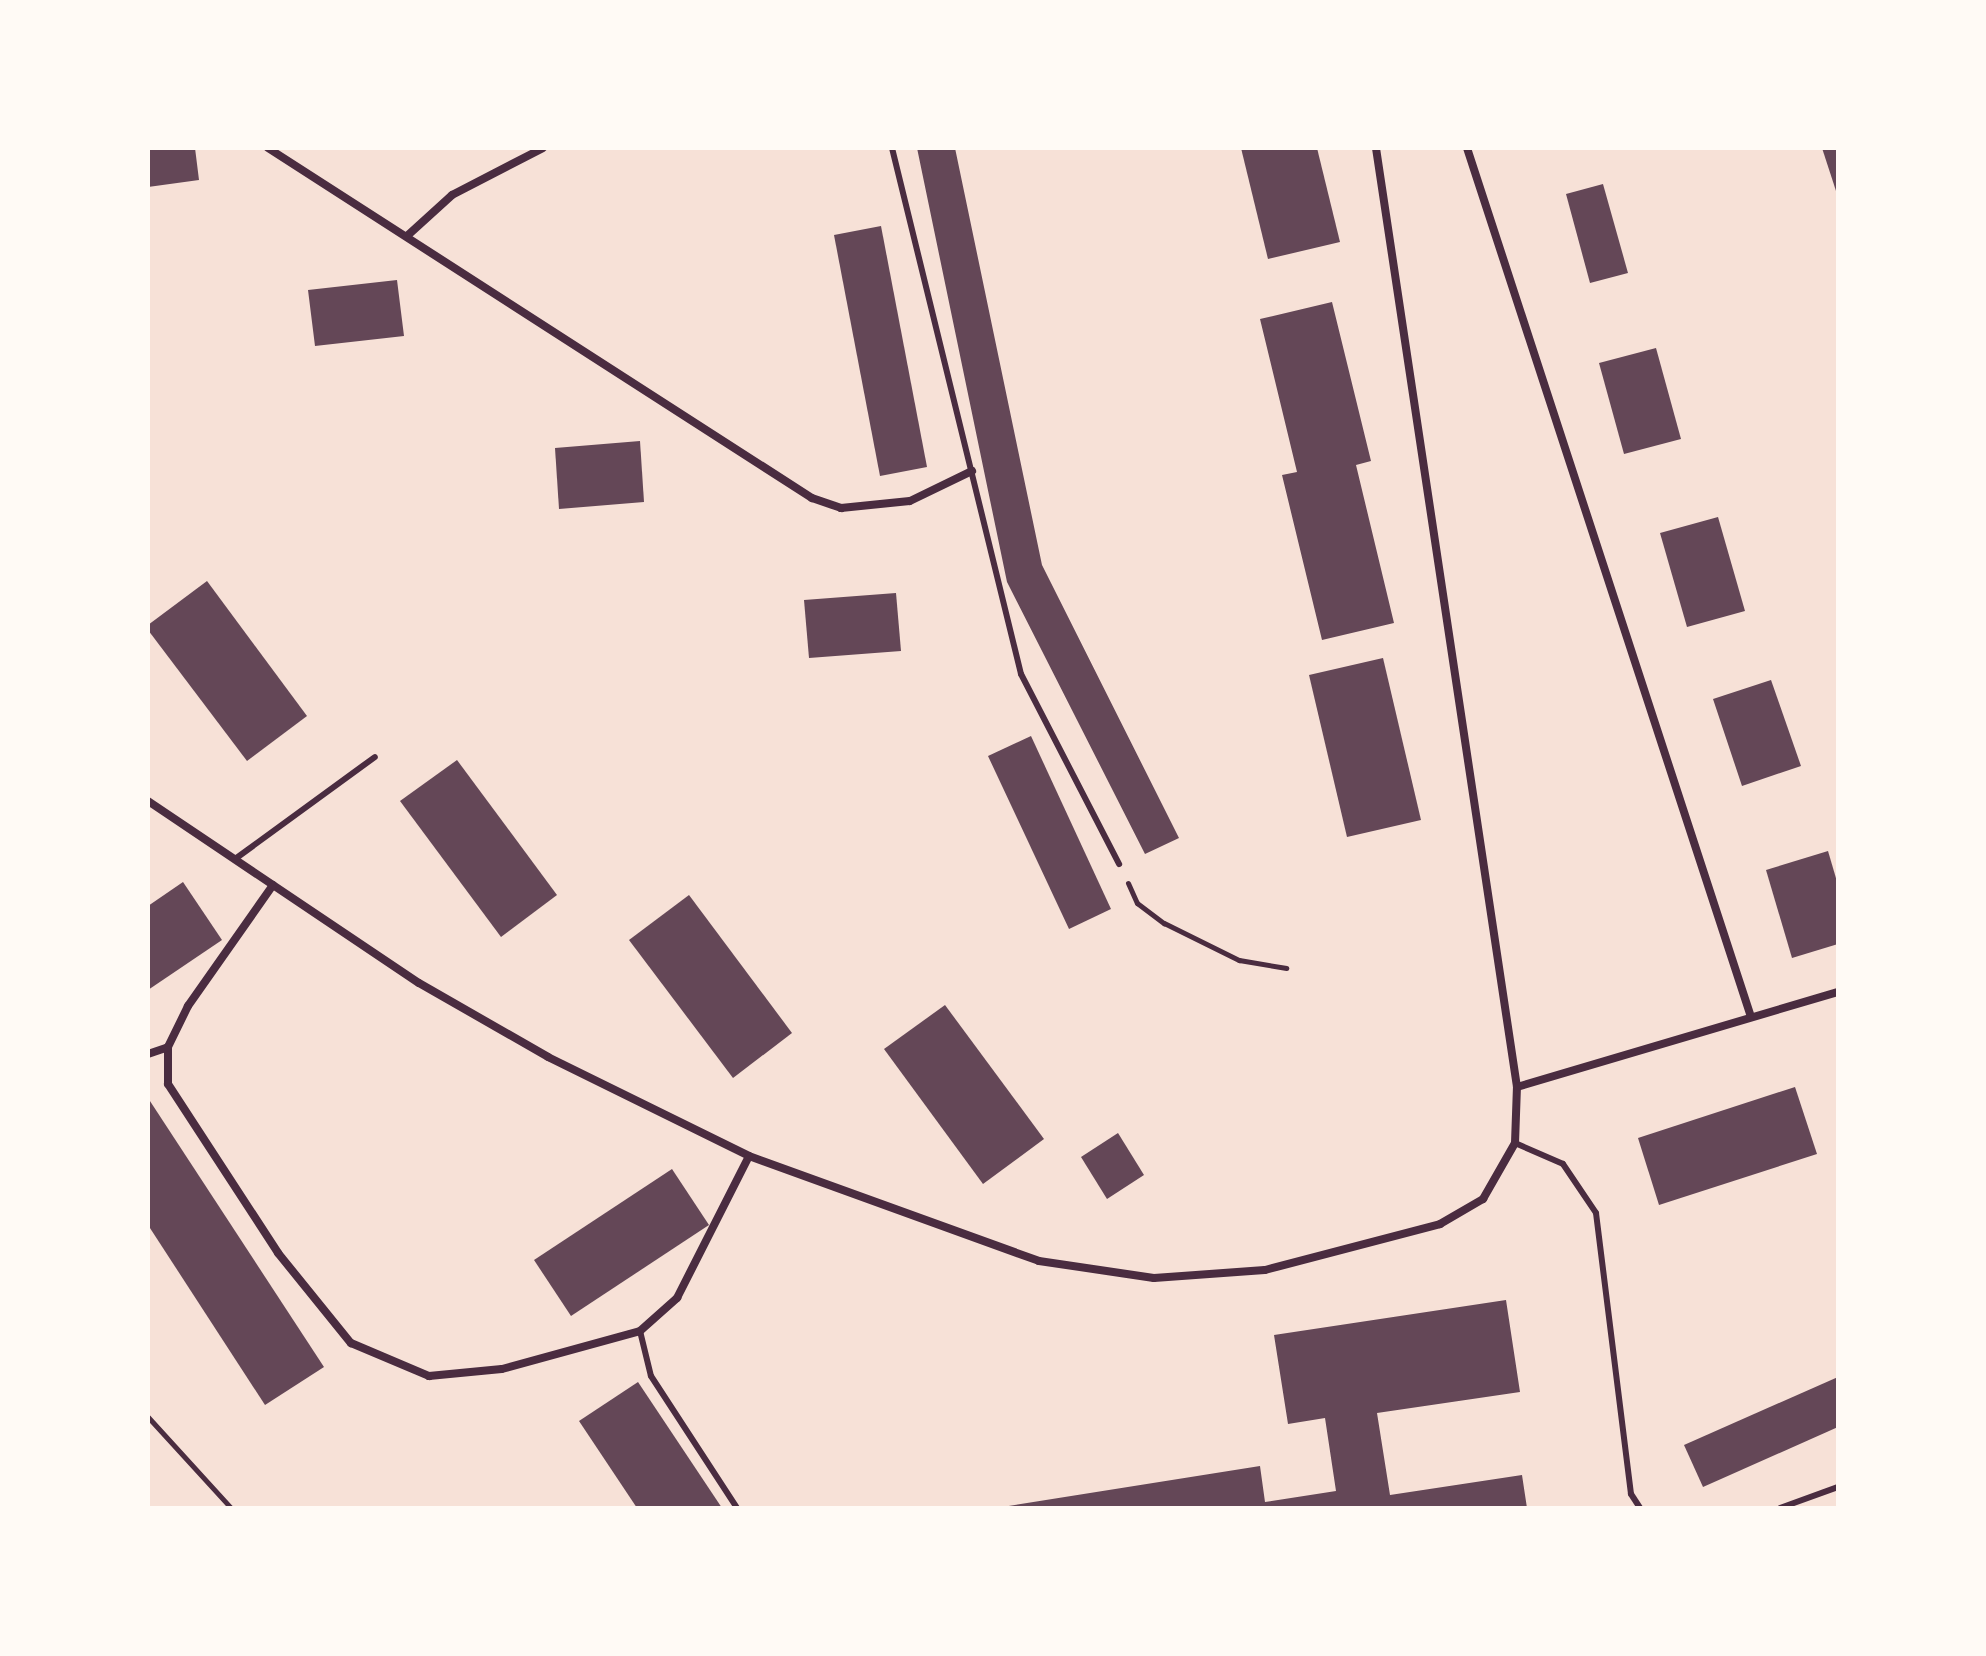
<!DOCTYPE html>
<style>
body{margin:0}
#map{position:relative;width:1986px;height:1656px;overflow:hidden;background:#f7e1d7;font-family:"Crimson Pro",serif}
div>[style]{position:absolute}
.building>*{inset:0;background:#644757}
.path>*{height:5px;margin:-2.5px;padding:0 2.5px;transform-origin:2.5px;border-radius:2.5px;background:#4a2c40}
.service>*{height:6px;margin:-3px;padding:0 3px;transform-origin:3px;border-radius:3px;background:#4a2c40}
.minor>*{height:8px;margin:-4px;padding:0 4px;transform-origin:4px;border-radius:4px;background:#4a2c40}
span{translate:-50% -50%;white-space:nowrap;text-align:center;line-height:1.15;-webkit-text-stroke:6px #fffaf5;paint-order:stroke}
.frame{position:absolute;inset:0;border:150px solid #fffaf5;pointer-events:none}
</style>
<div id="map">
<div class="building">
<i style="clip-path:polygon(148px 148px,195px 148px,199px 180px,148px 187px)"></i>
<i style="clip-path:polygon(917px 148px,955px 148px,1042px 565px,1179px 838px,1145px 854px,1007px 582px)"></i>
<i style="clip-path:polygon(1241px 148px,1317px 148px,1340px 242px,1268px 259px)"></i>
<i style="clip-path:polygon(1822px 148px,1838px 148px,1838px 193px,1837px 194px)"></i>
<i style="clip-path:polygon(1603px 184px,1628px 273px,1590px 283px,1566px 194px)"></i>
<i style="clip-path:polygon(881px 226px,927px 467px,880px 476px,834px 235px)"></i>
<i style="clip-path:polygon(397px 280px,404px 336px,315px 346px,308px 290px)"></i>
<i style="clip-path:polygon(1332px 302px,1371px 461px,1356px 465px,1394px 623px,1322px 640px,1282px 475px,1297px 472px,1260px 319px)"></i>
<i style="clip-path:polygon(1656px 348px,1681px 439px,1624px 454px,1599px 363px)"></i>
<i style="clip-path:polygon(640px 441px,644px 502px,559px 509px,555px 448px)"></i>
<i style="clip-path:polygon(1718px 517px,1745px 611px,1687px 627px,1660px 533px)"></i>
<i style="clip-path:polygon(207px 581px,307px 716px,247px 761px,148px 630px,148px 625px)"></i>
<i style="clip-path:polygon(896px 593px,901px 651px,809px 658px,804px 600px)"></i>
<i style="clip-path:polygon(1383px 658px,1421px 820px,1347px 837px,1309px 675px)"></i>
<i style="clip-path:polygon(1771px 680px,1801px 766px,1742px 786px,1713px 699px)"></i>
<i style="clip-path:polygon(1031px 736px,1111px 909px,1069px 929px,988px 756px)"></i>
<i style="clip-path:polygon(457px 760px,557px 895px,501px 937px,400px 801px)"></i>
<i style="clip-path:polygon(1828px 851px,1838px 885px,1838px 944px,1792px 958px,1766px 870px)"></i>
<i style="clip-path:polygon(183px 882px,222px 940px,148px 990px,148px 906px)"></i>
<i style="clip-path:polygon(689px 895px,792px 1033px,733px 1078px,629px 940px)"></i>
<i style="clip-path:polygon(945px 1005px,1044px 1139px,983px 1184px,884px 1049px)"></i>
<i style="clip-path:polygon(1795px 1087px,1817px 1154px,1659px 1205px,1638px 1138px)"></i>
<i style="clip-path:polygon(148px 1098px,324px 1367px,265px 1405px,148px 1225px)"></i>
<i style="clip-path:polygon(1118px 1133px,1144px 1175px,1107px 1199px,1081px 1157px)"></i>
<i style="clip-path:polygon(672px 1169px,709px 1225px,571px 1316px,534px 1260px)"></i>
<i style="clip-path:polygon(1506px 1300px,1520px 1392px,1377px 1413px,1390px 1495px,1522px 1475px,1527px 1508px,996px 1508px,1260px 1466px,1265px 1502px,1336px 1491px,1325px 1418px,1288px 1424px,1274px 1335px)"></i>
<i style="clip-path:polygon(1838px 1377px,1838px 1427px,1703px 1487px,1684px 1445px)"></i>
<i style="clip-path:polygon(638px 1382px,722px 1508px,637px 1508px,579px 1421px)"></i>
</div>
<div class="path">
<i style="left:1128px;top:883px;width:22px;rotate:66deg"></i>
<i style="left:1137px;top:903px;width:34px;rotate:37deg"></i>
<i style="left:1164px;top:923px;width:84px;rotate:26.3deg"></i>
<i style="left:1239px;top:960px;width:48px;rotate:9.7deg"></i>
<i style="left:148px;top:1417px;width:123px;rotate:47.6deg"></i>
</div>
<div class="service">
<i style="left:892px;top:148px;width:542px;rotate:76.22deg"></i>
<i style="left:1021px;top:674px;width:214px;rotate:62.7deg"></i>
<i style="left:235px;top:859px;width:173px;rotate:-36.1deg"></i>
<i style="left:1515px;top:1143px;width:52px;rotate:23.6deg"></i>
<i style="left:1563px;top:1164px;width:59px;rotate:56deg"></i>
<i style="left:1596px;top:1213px;width:283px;rotate:82.9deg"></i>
<i style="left:1631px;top:1494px;width:17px;rotate:57deg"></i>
<i style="left:640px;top:1331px;width:46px;rotate:76.3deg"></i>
<i style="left:651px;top:1376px;width:158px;rotate:56.9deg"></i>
<i style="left:1780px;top:1508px;width:62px;rotate:-19.9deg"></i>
</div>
<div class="minor">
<i style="left:268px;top:148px;width:647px;rotate:32.76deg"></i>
<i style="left:812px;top:498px;width:31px;rotate:19deg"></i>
<i style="left:841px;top:508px;width:69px;rotate:-5.8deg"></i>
<i style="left:910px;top:501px;width:69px;rotate:-25.8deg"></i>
<i style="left:1467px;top:148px;width:914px;rotate:71.9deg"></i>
<i style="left:407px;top:236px;width:61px;rotate:-42.3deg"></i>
<i style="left:452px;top:195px;width:102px;rotate:-27.3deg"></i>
<i style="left:148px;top:801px;width:326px;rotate:33.9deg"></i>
<i style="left:419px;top:983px;width:149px;rotate:29.8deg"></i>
<i style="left:548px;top:1057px;width:224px;rotate:26.2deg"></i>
<i style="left:749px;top:1156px;width:308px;rotate:19.9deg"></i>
<i style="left:1039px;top:1261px;width:116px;rotate:8.4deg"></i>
<i style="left:1154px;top:1278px;width:111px;rotate:-4.1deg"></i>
<i style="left:1265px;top:1270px;width:181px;rotate:-14.7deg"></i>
<i style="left:1440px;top:1224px;width:50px;rotate:-30.2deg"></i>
<i style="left:1483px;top:1199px;width:64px;rotate:-60.3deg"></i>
<i style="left:1515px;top:1143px;width:56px;rotate:-88deg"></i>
<i style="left:1517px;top:1087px;width:950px;rotate:-98.54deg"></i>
<i style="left:273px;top:885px;width:148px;rotate:125.1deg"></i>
<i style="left:188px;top:1006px;width:46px;rotate:116deg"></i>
<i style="left:168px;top:1047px;width:37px;rotate:90deg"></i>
<i style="left:168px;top:1084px;width:202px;rotate:56.9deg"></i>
<i style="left:278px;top:1253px;width:116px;rotate:51deg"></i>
<i style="left:351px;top:1343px;width:85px;rotate:22.9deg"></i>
<i style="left:429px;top:1376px;width:73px;rotate:-5.5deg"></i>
<i style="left:502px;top:1369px;width:143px;rotate:-15.4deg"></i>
<i style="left:640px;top:1331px;width:50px;rotate:-41.7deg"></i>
<i style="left:677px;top:1298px;width:159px;rotate:-63.1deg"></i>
<i style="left:148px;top:1054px;width:21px;rotate:-19deg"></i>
<i style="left:1517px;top:1087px;width:335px;rotate:-16.5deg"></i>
</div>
<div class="frame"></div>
</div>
